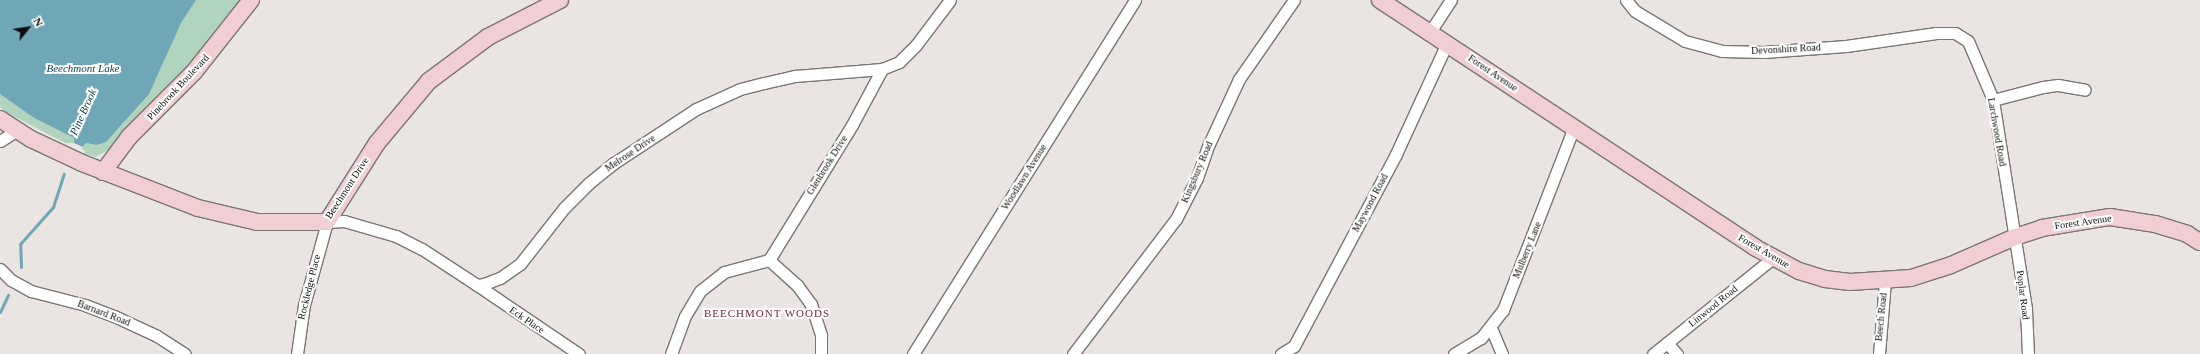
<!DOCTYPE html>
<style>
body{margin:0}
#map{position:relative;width:2200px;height:354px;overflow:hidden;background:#eae5e3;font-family:Georgia,serif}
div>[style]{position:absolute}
.green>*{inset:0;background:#b0d4bd}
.water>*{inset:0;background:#70a7b6}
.stream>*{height:3px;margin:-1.5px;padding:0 1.5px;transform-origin:1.5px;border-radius:1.5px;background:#70a7b6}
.roads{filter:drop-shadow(1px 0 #7a7675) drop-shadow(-1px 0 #7a7675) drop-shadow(0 1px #7a7675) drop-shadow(0 -1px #7a7675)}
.street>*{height:11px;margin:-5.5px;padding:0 5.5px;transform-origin:5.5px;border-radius:5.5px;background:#fff}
.secondary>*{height:16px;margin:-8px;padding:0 8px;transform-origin:8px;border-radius:8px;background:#f1ced4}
span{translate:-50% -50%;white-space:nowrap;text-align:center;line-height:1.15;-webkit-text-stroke:4px #fff;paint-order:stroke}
.street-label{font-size:10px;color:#0e0d0c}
.water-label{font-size:11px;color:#0f424d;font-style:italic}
.neighbourhood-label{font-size:11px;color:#702a37;letter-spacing:1px}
.north{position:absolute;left:8px;top:8px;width:40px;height:40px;-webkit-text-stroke:3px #fff;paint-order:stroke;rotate:60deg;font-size:11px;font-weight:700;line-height:16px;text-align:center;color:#0e0d0c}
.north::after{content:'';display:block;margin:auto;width:14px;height:18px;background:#0e0d0c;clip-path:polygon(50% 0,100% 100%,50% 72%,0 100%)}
</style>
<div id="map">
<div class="green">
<i style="clip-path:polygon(196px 0,246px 0,223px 29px,110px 149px,95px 157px,84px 154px,85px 151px,82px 149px,86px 143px,96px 145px)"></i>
<i style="clip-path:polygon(0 94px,34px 118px,74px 138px,74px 143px,65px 143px,6px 112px,0 107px)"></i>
</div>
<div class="water">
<i style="clip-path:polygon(0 0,196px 0,181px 23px,149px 94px,106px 142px,96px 145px,86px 143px,83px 147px,74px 143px,74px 138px,34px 118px,0 94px)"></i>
</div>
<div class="stream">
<i style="left:21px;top:267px;width:23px;rotate:-92deg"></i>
<i style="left:20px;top:244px;width:50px;rotate:-48.3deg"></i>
<i style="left:53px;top:207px;width:35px;rotate:-72deg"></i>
<i style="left:0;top:312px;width:19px;rotate:-65deg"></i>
</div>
<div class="roads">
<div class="street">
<i style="left:1626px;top:0;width:14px;rotate:51deg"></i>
<i style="left:1635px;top:11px;width:58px;rotate:31deg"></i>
<i style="left:1685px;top:41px;width:38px;rotate:15deg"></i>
<i style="left:1722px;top:51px;width:42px;rotate:1.4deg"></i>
<i style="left:1764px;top:52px;width:82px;rotate:-4.2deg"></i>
<i style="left:1846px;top:46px;width:91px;rotate:-8.2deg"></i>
<i style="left:1936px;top:33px;width:19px"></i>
<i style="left:1955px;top:33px;width:15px;rotate:32deg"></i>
<i style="left:1968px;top:41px;width:64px;rotate:67deg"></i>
<i style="left:1993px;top:100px;width:212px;rotate:81deg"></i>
<i style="left:2026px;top:309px;width:45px;rotate:87.5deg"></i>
<i style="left:1430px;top:32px;width:38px;rotate:-57deg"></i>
<i style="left:1993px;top:100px;width:52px;rotate:-14.6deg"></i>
<i style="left:2043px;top:87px;width:15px;rotate:-8deg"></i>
<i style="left:2058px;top:85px;width:27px;rotate:10deg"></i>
<i style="left:0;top:141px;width:19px;rotate:-32deg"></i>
<i style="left:769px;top:260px;width:158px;rotate:-58.4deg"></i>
<i style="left:852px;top:125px;width:64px;rotate:-61.8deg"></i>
<i style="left:0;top:269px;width:16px;rotate:45deg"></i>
<i style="left:11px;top:280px;width:23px;rotate:29deg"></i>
<i style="left:31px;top:291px;width:56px;rotate:14.5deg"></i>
<i style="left:85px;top:305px;width:31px;rotate:21deg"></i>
<i style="left:114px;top:316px;width:47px;rotate:24.9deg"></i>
<i style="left:157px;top:336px;width:33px;rotate:33deg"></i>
<i style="left:477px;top:285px;width:123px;rotate:34.1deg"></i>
<i style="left:1491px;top:328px;width:28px;rotate:67deg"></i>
<i style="left:1667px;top:343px;width:15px;rotate:48deg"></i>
<i style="left:297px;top:354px;width:49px;rotate:-81.9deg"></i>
<i style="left:304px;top:305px;width:86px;rotate:-74.5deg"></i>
<i style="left:327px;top:222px;width:17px;rotate:-3deg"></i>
<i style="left:344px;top:221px;width:54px;rotate:16.1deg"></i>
<i style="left:396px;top:236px;width:29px;rotate:27deg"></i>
<i style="left:422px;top:249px;width:66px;rotate:33.2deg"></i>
<i style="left:477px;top:285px;width:7px;rotate:-8deg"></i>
<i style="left:484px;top:284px;width:17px;rotate:-21deg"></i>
<i style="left:500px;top:278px;width:24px;rotate:-35deg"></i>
<i style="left:520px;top:264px;width:71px;rotate:-51.8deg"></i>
<i style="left:564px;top:208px;width:35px;rotate:-45deg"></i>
<i style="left:589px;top:183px;width:32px;rotate:-39deg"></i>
<i style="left:614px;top:163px;width:98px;rotate:-33.4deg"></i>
<i style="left:696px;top:109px;width:48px;rotate:-24.4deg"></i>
<i style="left:740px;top:89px;width:25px;rotate:-14deg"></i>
<i style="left:764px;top:83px;width:32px;rotate:-13deg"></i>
<i style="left:795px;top:76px;width:87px;rotate:-4.6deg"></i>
<i style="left:882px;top:69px;width:18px;rotate:-22deg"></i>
<i style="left:899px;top:62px;width:24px;rotate:-45deg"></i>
<i style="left:916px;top:45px;width:56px;rotate:-52.9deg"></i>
<i style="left:671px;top:354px;width:40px;rotate:-69.8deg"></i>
<i style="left:685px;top:316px;width:29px;rotate:-59deg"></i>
<i style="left:700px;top:291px;width:31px;rotate:-38deg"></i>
<i style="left:724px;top:272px;width:47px;rotate:-14.9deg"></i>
<i style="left:769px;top:260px;width:38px;rotate:42deg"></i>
<i style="left:797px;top:285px;width:24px;rotate:54deg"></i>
<i style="left:811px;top:304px;width:33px;rotate:72deg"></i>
<i style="left:821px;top:335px;width:19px;rotate:90deg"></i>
<i style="left:913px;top:354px;width:418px;rotate:-57.9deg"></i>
<i style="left:1073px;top:354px;width:170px;rotate:-52.7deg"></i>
<i style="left:1176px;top:219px;width:46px;rotate:-62.9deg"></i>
<i style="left:1197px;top:178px;width:36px;rotate:-71deg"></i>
<i style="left:1209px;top:144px;width:72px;rotate:-65.2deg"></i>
<i style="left:1239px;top:79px;width:96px;rotate:-55.2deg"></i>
<i style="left:1281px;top:354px;width:15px;rotate:-32deg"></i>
<i style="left:1294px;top:346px;width:217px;rotate:-62deg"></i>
<i style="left:1396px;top:154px;width:122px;rotate:-65.3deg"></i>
<i style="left:1454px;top:354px;width:31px;rotate:-31deg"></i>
<i style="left:1481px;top:338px;width:36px;rotate:-52deg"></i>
<i style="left:1503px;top:310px;width:196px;rotate:-68.8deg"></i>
<i style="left:1653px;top:354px;width:155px;rotate:-38.7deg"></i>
<i style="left:1879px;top:354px;width:73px;rotate:-85.3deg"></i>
</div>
<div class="secondary">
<i style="left:1380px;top:0;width:448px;rotate:33.4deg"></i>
<i style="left:1754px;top:247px;width:51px;rotate:28.1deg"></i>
<i style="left:1799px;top:271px;width:27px;rotate:17deg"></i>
<i style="left:1825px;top:279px;width:25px;rotate:7deg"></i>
<i style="left:1850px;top:282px;width:61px;rotate:-3.8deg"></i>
<i style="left:1911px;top:278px;width:42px;rotate:-18deg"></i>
<i style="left:1951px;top:265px;width:70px;rotate:-23.6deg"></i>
<i style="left:2015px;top:237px;width:28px;rotate:-18deg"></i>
<i style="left:2042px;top:228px;width:69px;rotate:-9.2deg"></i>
<i style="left:2110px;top:217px;width:46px;rotate:8.8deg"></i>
<i style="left:2155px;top:224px;width:34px;rotate:17deg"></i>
<i style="left:2187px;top:234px;width:15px;rotate:32deg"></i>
<i style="left:0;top:119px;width:37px;rotate:33deg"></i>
<i style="left:31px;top:139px;width:56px;rotate:25.2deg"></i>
<i style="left:82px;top:163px;width:124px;rotate:21.2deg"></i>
<i style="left:198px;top:208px;width:61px;rotate:13.3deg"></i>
<i style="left:257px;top:222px;width:70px"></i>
<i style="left:327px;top:222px;width:93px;rotate:-57.7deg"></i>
<i style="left:377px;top:143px;width:81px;rotate:-50deg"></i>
<i style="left:429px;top:81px;width:74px;rotate:-36.7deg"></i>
<i style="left:488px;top:37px;width:81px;rotate:-27.2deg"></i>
<i style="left:103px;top:172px;width:44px;rotate:-53.4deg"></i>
<i style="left:129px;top:137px;width:92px;rotate:-45deg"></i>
<i style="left:194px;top:72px;width:92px;rotate:-51.6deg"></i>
</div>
</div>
<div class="street-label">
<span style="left:1786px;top:49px;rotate:-3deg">Devonshire Road</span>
<span style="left:1493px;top:73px;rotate:34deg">Forest Avenue</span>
<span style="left:178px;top:87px;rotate:-47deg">Pinebrook Boulevard</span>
<span style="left:1997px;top:132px;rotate:80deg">Larchwood Road</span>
<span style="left:630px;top:153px;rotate:-34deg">Melrose Drive</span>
<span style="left:827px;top:165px;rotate:-58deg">Glenbrook Drive</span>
<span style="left:1197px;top:172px;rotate:-67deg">Kingsbury Road</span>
<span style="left:1024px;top:177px;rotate:-58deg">Woodlawn Avenue</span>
<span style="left:347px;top:188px;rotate:-57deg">Beechmont Drive</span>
<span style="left:1370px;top:203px;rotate:-62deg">Maywood Road</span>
<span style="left:2083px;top:222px;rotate:-8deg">Forest Avenue</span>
<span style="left:1527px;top:250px;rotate:-68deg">Mulberry Lane</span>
<span style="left:1764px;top:251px;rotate:30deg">Forest Avenue</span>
<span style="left:309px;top:287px;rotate:-76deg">Rockledge Place</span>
<span style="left:2023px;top:295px;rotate:83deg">Poplar Road</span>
<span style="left:1713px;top:306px;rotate:-39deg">Linwood Road</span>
<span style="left:104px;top:313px;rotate:21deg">Barnard Road</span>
<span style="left:1881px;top:317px;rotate:-84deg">Beech Road</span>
<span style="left:527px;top:320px;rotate:34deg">Eck Place</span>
</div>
<div class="water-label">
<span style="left:83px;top:68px">Beechmont Lake</span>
<span style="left:83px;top:112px;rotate:-66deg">Pine Brook</span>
</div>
<div class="neighbourhood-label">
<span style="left:767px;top:313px">BEECHMONT WOODS</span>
</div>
<div class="north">N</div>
</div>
